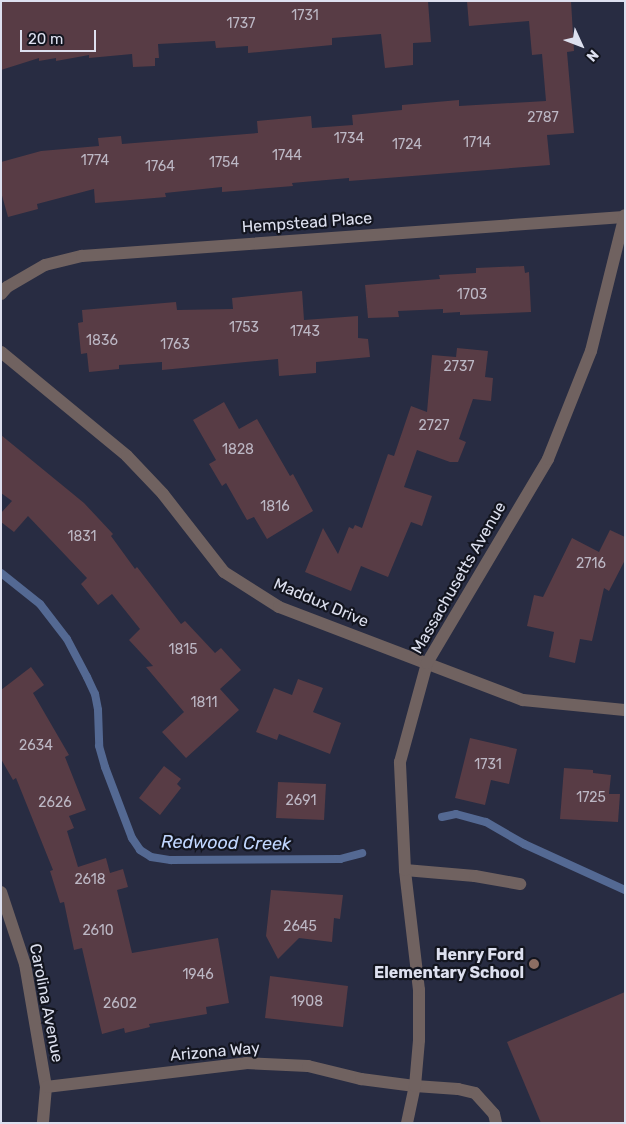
<!DOCTYPE html>
<style>
body{margin:0}
#map{position:relative;width:626px;height:1124px;overflow:hidden;background:#282c42;font-family:Rubik,sans-serif}
div>[style]{position:absolute}
.stream>*{height:8px;margin:-4px;padding:0 4px;transform-origin:4px;border-radius:4px;background:#546993}
.building>*{inset:0;background:#583c45}
.service>*{height:12px;margin:-6px;padding:0 6px;transform-origin:6px;border-radius:6px;background:#706260}
.minor>*{height:12px;margin:-6px;padding:0 6px;transform-origin:6px;border-radius:6px;background:#706260}
.dots>*{width:14px;height:14px;translate:-50% -50%;box-sizing:border-box;border:2px solid #13151f;border-radius:50%}
span{translate:-50% -50%;white-space:nowrap;text-align:center;line-height:1.15;-webkit-text-stroke:4.5px #13151f;paint-order:stroke}
.number-label{font-size:14px;color:#bcb7c4}
.number-label span{-webkit-text-stroke-width:0}
.street-label{font-size:16px;color:#dde0ef}
.poi-label{font-size:16px;color:#dde0ef;font-weight:700}
.right{translate:-100% -50%;text-align:right}
.water-label{font-size:18px;color:#c1d7ff;font-style:italic}
.frame{position:absolute;inset:0;border:2px solid #dde0ef;pointer-events:none}
.north{position:absolute;left:556px;top:20px;width:50px;height:50px;-webkit-text-stroke:4px #13151f;paint-order:stroke;rotate:133deg;font-size:14px;font-weight:700;line-height:20px;text-align:center;color:#dde0ef}
.north::after{content:'';display:block;margin:auto;width:18px;height:22px;background:#dde0ef;clip-path:polygon(50% 0,100% 100%,50% 72%,0 100%)}
.scale{position:absolute;left:20px;top:30px;width:76px;height:22px;box-sizing:border-box;border:2px solid #dde0ef;border-top:0;padding-left:6px;font-size:15px;line-height:18px;white-space:nowrap;color:#dde0ef;-webkit-text-stroke:4px #13151f;paint-order:stroke}
</style>
<div id="map">
<div class="stream">
<i style="left:1px;top:573px;width:50px;rotate:38.5deg"></i>
<i style="left:40px;top:604px;width:44px;rotate:52.4deg"></i>
<i style="left:67px;top:639px;width:43px;rotate:62.2deg"></i>
<i style="left:87px;top:677px;width:19px;rotate:65deg"></i>
<i style="left:95px;top:694px;width:16px;rotate:79deg"></i>
<i style="left:98px;top:710px;width:36px;rotate:88deg"></i>
<i style="left:99px;top:746px;width:22px;rotate:74deg"></i>
<i style="left:105px;top:767px;width:76px;rotate:69.2deg"></i>
<i style="left:132px;top:838px;width:14px;rotate:56deg"></i>
<i style="left:140px;top:850px;width:13px;rotate:32deg"></i>
<i style="left:151px;top:857px;width:20px;rotate:9deg"></i>
<i style="left:171px;top:860px;width:169px;rotate:-0.3deg"></i>
<i style="left:340px;top:859px;width:23px;rotate:-15deg"></i>
<i style="left:442px;top:817px;width:14px;rotate:-12deg"></i>
<i style="left:456px;top:814px;width:31px;rotate:15deg"></i>
<i style="left:486px;top:822px;width:44px;rotate:30.1deg"></i>
<i style="left:524px;top:844px;width:111px;rotate:24.5deg"></i>
</div>
<div class="building">
<i style="clip-path:polygon(1px 1px,428px 1px,431px 42px,413px 43px,413px 65px,385px 68px,381px 34px,332px 38px,332px 45px,248px 53px,248px 46px,216px 48px,215px 41px,158px 44px,159px 58px,155px 58px,155px 66px,133px 67px,132px 54px,89px 58px,89px 55px,56px 61px,56px 58px,39px 61px,39px 58px,1px 70px)"></i>
<i style="clip-path:polygon(467px 1px,571px 1px,574px 51px,567px 52px,574px 133px,547px 135px,550px 165px,349px 181px,349px 178px,292px 183px,293px 186px,222px 192px,222px 187px,165px 193px,166px 197px,95px 203px,94px 189px,37px 204px,38px 209px,8px 217px,1px 192px,1px 162px,41px 151px,99px 146px,98px 138px,121px 136px,122px 144px,258px 133px,257px 121px,311px 116px,312px 128px,353px 125px,352px 115px,402px 110px,402px 105px,459px 100px,459px 106px,546px 101px,542px 54px,532px 55px,529px 21px,469px 26px)"></i>
<i style="clip-path:polygon(524px 266px,525px 273px,529px 272px,531px 312px,460px 315px,460px 312px,443px 313px,443px 309px,398px 311px,399px 317px,368px 318px,365px 285px,440px 279px,439px 275px,476px 273px,476px 268px)"></i>
<i style="clip-path:polygon(302px 291px,304px 320px,358px 316px,358px 338px,368px 339px,370px 357px,316px 362px,316px 373px,279px 376px,278px 359px,162px 370px,162px 362px,119px 365px,119px 369px,89px 372px,87px 353px,81px 354px,78px 323px,83px 322px,82px 310px,176px 302px,177px 310px,233px 309px,232px 298px)"></i>
<i style="clip-path:polygon(457px 348px,488px 351px,485px 377px,493px 378px,491px 401px,473px 399px,459px 439px,466px 442px,458px 462px,450px 462px,417px 450px,404px 487px,432px 496px,422px 526px,411px 522px,388px 577px,361px 566px,351px 591px,305px 572px,323px 528px,338px 554px,349px 527px,353px 529px,355px 525px,362px 528px,388px 454px,394px 456px,411px 406px,427px 412px,432px 355px,456px 357px)"></i>
<i style="clip-path:polygon(224px 402px,239px 429px,257px 419px,290px 476px,293px 474px,313px 511px,267px 539px,254px 517px,247px 520px,226px 483px,222px 486px,209px 464px,216px 460px,193px 420px)"></i>
<i style="clip-path:polygon(1px 435px,84px 503px,113px 534px,111px 536px,135px 569px,137px 567px,181px 624px,185px 621px,215px 653px,221px 648px,241px 670px,220px 689px,239px 710px,186px 758px,162px 732px,184px 712px,146px 667px,153px 666px,129px 640px,140px 629px,112px 594px,98px 605px,81px 584px,87px 578px,28px 516px,14px 532px,1px 522px,1px 513px,12px 501px,1px 493px)"></i>
<i style="clip-path:polygon(610px 530px,625px 537px,625px 560px,609px 591px,604px 588px,592px 641px,580px 639px,575px 663px,549px 657px,554px 632px,527px 626px,534px 595px,543px 597px,572px 538px,599px 552px)"></i>
<i style="clip-path:polygon(31px 667px,44px 685px,33px 693px,69px 755px,65px 757px,86px 810px,69px 816px,74px 828px,67px 831px,78px 867px,106px 858px,110px 873px,123px 869px,128px 887px,117px 890px,132px 953px,218px 938px,229px 1003px,206px 1007px,207px 1014px,149px 1024px,150px 1027px,125px 1033px,124px 1028px,102px 1034px,82px 948px,74px 950px,64px 902px,60px 903px,50px 871px,53px 870px,16px 778px,13px 780px,1px 759px,1px 690px)"></i>
<i style="clip-path:polygon(298px 679px,323px 688px,313px 712px,341px 723px,330px 754px,279px 734px,277px 740px,256px 732px,274px 688px,292px 695px)"></i>
<i style="clip-path:polygon(470px 738px,517px 749px,509px 784px,491px 780px,485px 805px,455px 798px)"></i>
<i style="clip-path:polygon(164px 766px,181px 779px,177px 784px,181px 788px,160px 815px,139px 798px)"></i>
<i style="clip-path:polygon(564px 768px,593px 770px,593px 773px,611px 775px,609px 794px,620px 794px,618px 822px,560px 819px)"></i>
<i style="clip-path:polygon(278px 782px,326px 784px,324px 820px,276px 818px)"></i>
<i style="clip-path:polygon(271px 890px,343px 895px,340px 919px,334px 918px,332px 942px,299px 938px,278px 959px,266px 936px)"></i>
<i style="clip-path:polygon(270px 976px,348px 986px,343px 1027px,265px 1018px)"></i>
<i style="clip-path:polygon(625px 992px,625px 1123px,541px 1123px,507px 1042px)"></i>
</div>
<div class="service">
<i style="left:405px;top:870px;width:70px;rotate:4.9deg"></i>
<i style="left:475px;top:876px;width:46px;rotate:10.1deg"></i>
<i style="left:415px;top:1086px;width:43px;rotate:4deg"></i>
<i style="left:458px;top:1089px;width:17px;rotate:13deg"></i>
<i style="left:475px;top:1093px;width:28px;rotate:48deg"></i>
<i style="left:494px;top:1114px;width:9px;rotate:77deg"></i>
</div>
<div class="minor">
<i style="left:1px;top:294px;width:9px;rotate:-49deg"></i>
<i style="left:7px;top:287px;width:44px;rotate:-30.1deg"></i>
<i style="left:45px;top:265px;width:38px;rotate:-14deg"></i>
<i style="left:82px;top:256px;width:543px;rotate:-4.12deg"></i>
<i style="left:1px;top:352px;width:163px;rotate:39.5deg"></i>
<i style="left:127px;top:456px;width:52px;rotate:46.5deg"></i>
<i style="left:163px;top:494px;width:99px;rotate:52deg"></i>
<i style="left:224px;top:572px;width:65px;rotate:32.5deg"></i>
<i style="left:279px;top:607px;width:261px;rotate:20.9deg"></i>
<i style="left:523px;top:700px;width:102px;rotate:5.6deg"></i>
<i style="left:1px;top:892px;width:76px;rotate:71.6deg"></i>
<i style="left:25px;top:964px;width:125px;rotate:80.3deg"></i>
<i style="left:46px;top:1087px;width:36px;rotate:95deg"></i>
<i style="left:46px;top:1087px;width:201px;rotate:-6.8deg"></i>
<i style="left:246px;top:1063px;width:62px;rotate:2.8deg"></i>
<i style="left:308px;top:1066px;width:55px;rotate:13.8deg"></i>
<i style="left:361px;top:1079px;width:54px;rotate:7.4deg"></i>
<i style="left:407px;top:1123px;width:38px;rotate:-78deg"></i>
<i style="left:415px;top:1086px;width:46px;rotate:-85deg"></i>
<i style="left:419px;top:1040px;width:50px;rotate:-90deg"></i>
<i style="left:419px;top:990px;width:121px;rotate:-96.7deg"></i>
<i style="left:405px;top:870px;width:108px;rotate:-92.7deg"></i>
<i style="left:400px;top:762px;width:103px;rotate:-74.7deg"></i>
<i style="left:427px;top:663px;width:237px;rotate:-59.3deg"></i>
<i style="left:548px;top:459px;width:116px;rotate:-68.3deg"></i>
<i style="left:591px;top:351px;width:140px;rotate:-76deg"></i>
</div>
<div class="dots">
<i style="left:534px;top:964px;background:#8d6e63"></i>
</div>
<div class="number-label">
<span style="left:305px;top:16px">1731</span>
<span style="left:241px;top:24px">1737</span>
<span style="left:543px;top:118px">2787</span>
<span style="left:349px;top:139px">1734</span>
<span style="left:477px;top:143px">1714</span>
<span style="left:407px;top:145px">1724</span>
<span style="left:287px;top:156px">1744</span>
<span style="left:95px;top:161px">1774</span>
<span style="left:224px;top:163px">1754</span>
<span style="left:160px;top:167px">1764</span>
<span style="left:472px;top:295px">1703</span>
<span style="left:244px;top:328px">1753</span>
<span style="left:305px;top:332px">1743</span>
<span style="left:102px;top:341px">1836</span>
<span style="left:175px;top:345px">1763</span>
<span style="left:459px;top:367px">2737</span>
<span style="left:434px;top:426px">2727</span>
<span style="left:238px;top:450px">1828</span>
<span style="left:275px;top:507px">1816</span>
<span style="left:82px;top:537px">1831</span>
<span style="left:591px;top:564px">2716</span>
<span style="left:183px;top:650px">1815</span>
<span style="left:204px;top:703px">1811</span>
<span style="left:36px;top:746px">2634</span>
<span style="left:488px;top:765px">1731</span>
<span style="left:591px;top:798px">1725</span>
<span style="left:301px;top:801px">2691</span>
<span style="left:55px;top:803px">2626</span>
<span style="left:90px;top:880px">2618</span>
<span style="left:300px;top:927px">2645</span>
<span style="left:98px;top:931px">2610</span>
<span style="left:198px;top:975px">1946</span>
<span style="left:307px;top:1002px">1908</span>
<span style="left:120px;top:1004px">2602</span>
</div>
<div class="street-label">
<span style="left:307px;top:223px;rotate:-4deg">Hempstead Place</span>
<span style="left:459px;top:578px;rotate:-60deg">Massachusetts Avenue</span>
<span style="left:321px;top:603px;rotate:23deg">Maddux Drive</span>
<span style="left:46px;top:1003px;rotate:79deg">Carolina Avenue</span>
<span style="left:215px;top:1052px;rotate:-5deg">Arizona Way</span>
</div>
<div class="poi-label">
<span class="right" style="left:524px;top:964px">Henry Ford<br>Elementary School</span>
</div>
<div class="water-label">
<span style="left:226px;top:843px;rotate:1deg">Redwood Creek</span>
</div>
<div class="frame"></div>
<div class="north">N</div>
<div class="scale">20 m</div>
</div>
